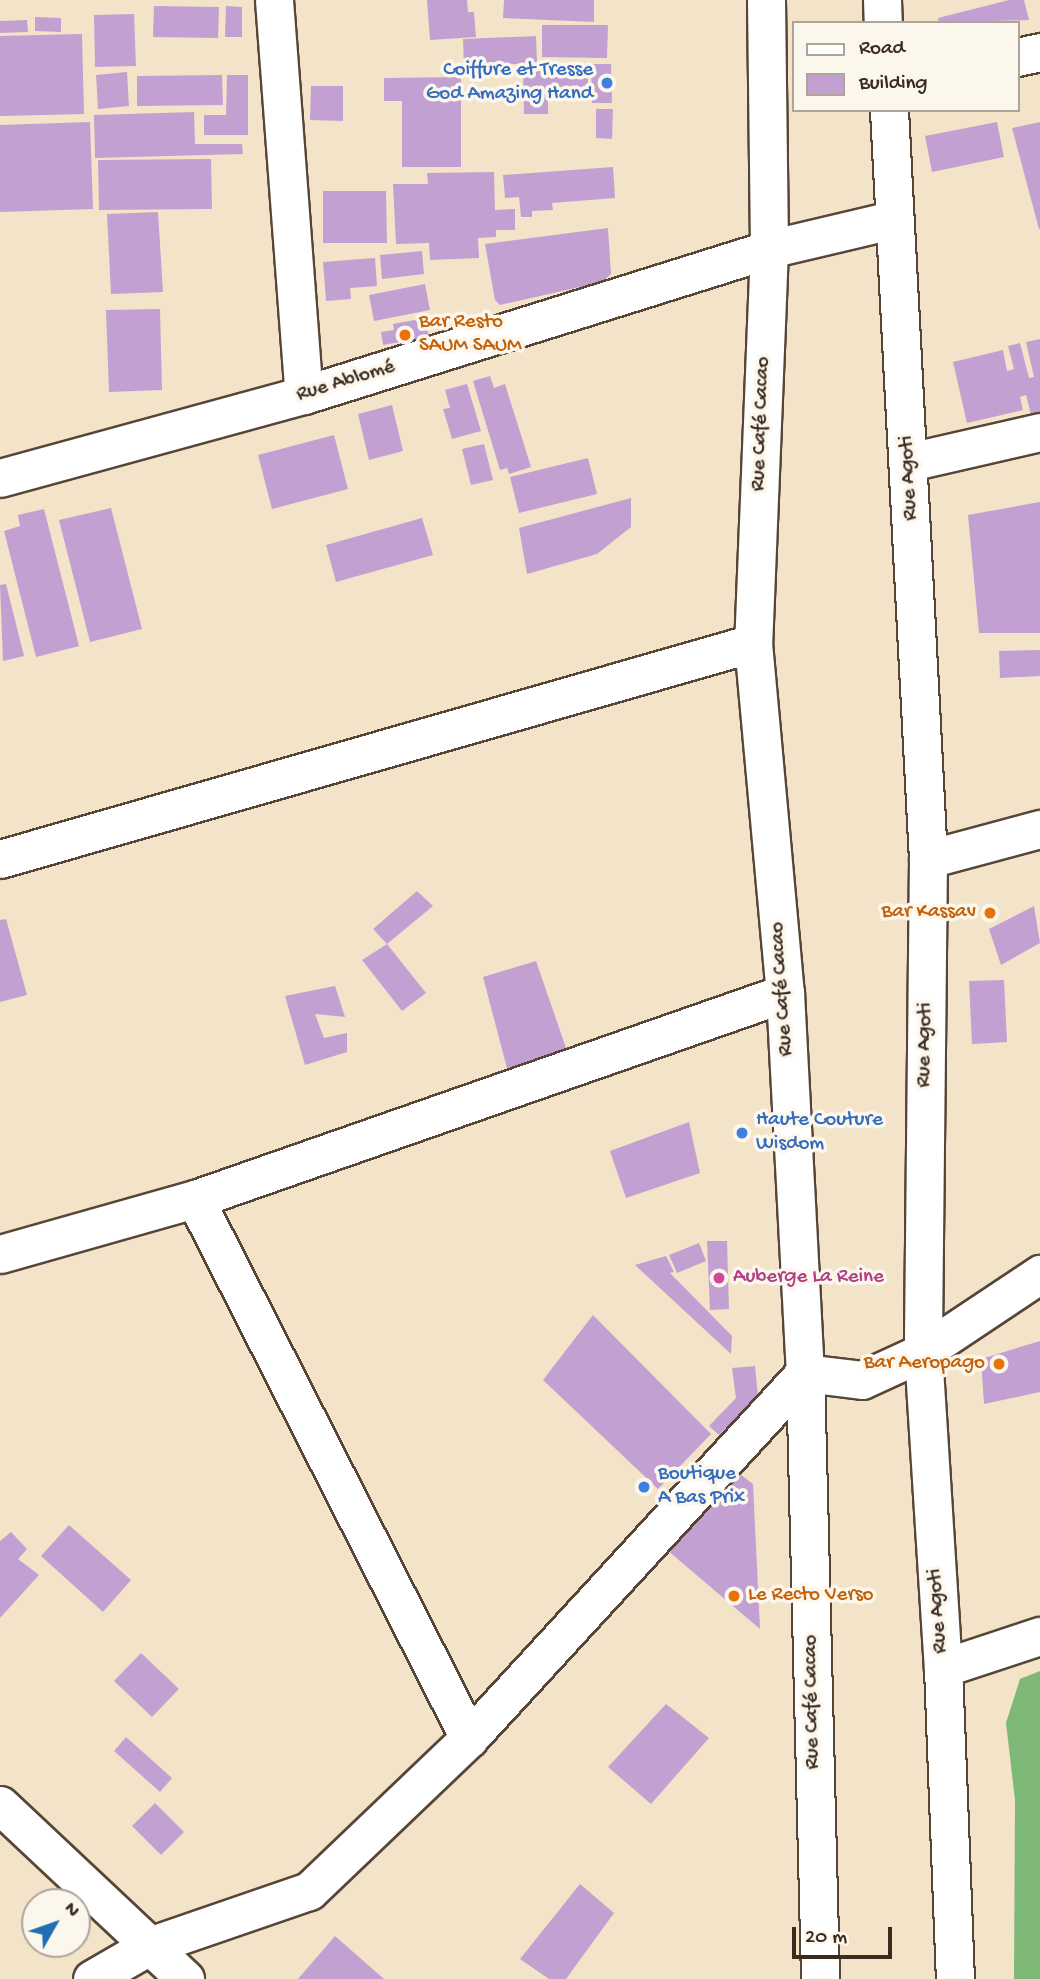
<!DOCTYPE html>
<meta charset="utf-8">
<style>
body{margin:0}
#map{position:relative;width:1040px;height:1979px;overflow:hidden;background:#f3e4c9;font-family:"Gochi Hand",sans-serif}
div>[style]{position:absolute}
.forest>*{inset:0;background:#7db876}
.building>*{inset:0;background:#c3a0d2}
.roads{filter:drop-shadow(2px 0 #574638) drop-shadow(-2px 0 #574638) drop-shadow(0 2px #574638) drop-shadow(0 -2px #574638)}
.street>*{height:37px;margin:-18.5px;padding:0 18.5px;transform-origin:18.5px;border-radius:18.5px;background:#fff}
.dots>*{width:19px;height:19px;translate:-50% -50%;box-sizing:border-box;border:4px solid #fbf7ec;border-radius:50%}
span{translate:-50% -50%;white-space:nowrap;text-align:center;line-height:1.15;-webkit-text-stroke:7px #fbf7ec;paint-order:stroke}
.shop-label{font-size:21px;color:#366cbe}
.right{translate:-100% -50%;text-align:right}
.left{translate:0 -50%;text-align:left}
.food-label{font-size:21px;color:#c56008}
.street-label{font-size:21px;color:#3b2a1e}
.hotel-label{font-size:21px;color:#b23c85}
.legend{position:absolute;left:792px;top:21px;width:228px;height:91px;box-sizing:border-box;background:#fbf7ec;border:2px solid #aea59a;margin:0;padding:9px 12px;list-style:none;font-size:21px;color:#3b2a1e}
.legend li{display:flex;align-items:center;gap:14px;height:35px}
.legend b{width:35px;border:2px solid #aea59a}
.north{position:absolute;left:21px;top:1888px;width:70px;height:70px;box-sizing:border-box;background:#fbf7ec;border:2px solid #aea59a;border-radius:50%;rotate:50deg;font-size:19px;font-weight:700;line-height:28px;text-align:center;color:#3b2a1e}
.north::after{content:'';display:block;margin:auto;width:24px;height:32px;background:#1f6fb2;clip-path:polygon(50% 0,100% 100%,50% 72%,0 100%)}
.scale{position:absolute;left:792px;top:1927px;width:100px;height:32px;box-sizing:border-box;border:4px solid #3b2a1e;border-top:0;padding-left:9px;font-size:21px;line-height:24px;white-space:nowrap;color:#3b2a1e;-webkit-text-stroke:5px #fbf7ec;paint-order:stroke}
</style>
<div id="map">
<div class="forest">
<i style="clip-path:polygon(1040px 1671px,1040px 1979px,1014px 1979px,1015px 1800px,1006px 1723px,1020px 1679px)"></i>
</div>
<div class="building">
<i style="clip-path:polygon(427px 0,467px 0,468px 12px,474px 12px,476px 37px,430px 40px)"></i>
<i style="clip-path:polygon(504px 0,594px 0,594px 22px,503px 18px)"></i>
<i style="clip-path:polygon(1009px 0,1024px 0,1029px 20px,939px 23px,938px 18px)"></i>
<i style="clip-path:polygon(154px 6px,219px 7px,218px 38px,153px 37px)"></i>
<i style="clip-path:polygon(226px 6px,242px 7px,242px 37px,225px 37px)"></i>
<i style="clip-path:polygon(134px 14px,136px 66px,95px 67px,94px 15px)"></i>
<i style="clip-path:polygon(35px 17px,61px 18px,61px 32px,35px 31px)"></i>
<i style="clip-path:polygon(27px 20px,28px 32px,0 33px,0 21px)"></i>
<i style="clip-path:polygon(542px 25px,608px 25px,607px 58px,542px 57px)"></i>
<i style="clip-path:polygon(82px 34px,84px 114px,0 116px,0 36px)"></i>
<i style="clip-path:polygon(536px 36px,537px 63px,464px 66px,463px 39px)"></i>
<i style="clip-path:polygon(591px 64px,611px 64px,612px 103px,592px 103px)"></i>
<i style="clip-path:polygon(523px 71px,588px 71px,588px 95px,555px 96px,555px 86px,548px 86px,548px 114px,524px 114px)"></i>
<i style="clip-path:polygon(127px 72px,129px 106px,98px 109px,96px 75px)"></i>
<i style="clip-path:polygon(222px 75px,223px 105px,137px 106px,137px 76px)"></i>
<i style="clip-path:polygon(227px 75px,248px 75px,248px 135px,204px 135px,204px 115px,226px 115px)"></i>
<i style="clip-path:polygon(461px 77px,461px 167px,402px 167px,402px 101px,384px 101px,384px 78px)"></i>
<i style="clip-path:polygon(311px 86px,343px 86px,343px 121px,310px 120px)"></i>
<i style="clip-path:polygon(596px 109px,613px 109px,612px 139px,596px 138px)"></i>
<i style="clip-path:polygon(194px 112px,195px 144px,242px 144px,243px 154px,95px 158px,94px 115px)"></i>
<i style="clip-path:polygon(90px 122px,93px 209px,0 212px,0 125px)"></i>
<i style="clip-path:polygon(997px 122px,1004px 157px,932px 172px,925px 136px)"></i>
<i style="clip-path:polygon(1040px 122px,1040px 229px,1039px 229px,1012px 128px)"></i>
<i style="clip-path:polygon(211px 159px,212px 209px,99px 210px,98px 160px)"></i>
<i style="clip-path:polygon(613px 167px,615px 198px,552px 203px,553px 210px,532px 211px,532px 217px,521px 217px,519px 197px,505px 198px,503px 175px)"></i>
<i style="clip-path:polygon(494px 172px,495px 210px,515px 209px,515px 230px,496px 230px,496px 237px,478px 238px,479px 258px,430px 260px,429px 243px,396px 244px,393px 184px,428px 184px,427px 173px)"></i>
<i style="clip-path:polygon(323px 191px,386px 191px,387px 243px,323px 243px)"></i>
<i style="clip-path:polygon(158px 212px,163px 292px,111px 294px,107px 214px)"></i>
<i style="clip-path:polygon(608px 228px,611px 274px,602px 282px,500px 305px,495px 300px,485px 244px)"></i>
<i style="clip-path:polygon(422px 251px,424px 274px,382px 279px,380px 255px)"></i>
<i style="clip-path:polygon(375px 258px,377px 286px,350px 288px,351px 299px,326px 301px,323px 262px)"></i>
<i style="clip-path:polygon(425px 284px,430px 310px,374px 321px,369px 295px)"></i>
<i style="clip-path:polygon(160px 309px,162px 390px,109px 392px,106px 310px)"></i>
<i style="clip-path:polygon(425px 318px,429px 337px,383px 345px,381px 332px,394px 330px,393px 324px)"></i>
<i style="clip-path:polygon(1040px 339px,1040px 417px,1032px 419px,1026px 395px,1020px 397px,1023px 410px,967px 423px,953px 362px,1003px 350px,1007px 371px,1014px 369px,1008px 346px,1020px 343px,1029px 378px,1034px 377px,1026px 342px)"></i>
<i style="clip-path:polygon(490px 376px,494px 388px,505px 384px,531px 467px,509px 474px,507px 468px,500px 470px,473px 381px)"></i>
<i style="clip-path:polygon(467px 384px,481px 431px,452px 439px,443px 409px,450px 408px,445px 390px)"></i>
<i style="clip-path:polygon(392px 405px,403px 451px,369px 460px,358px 414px)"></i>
<i style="clip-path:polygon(334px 435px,348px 489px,272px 509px,258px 455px)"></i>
<i style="clip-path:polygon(484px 444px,493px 480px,471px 485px,462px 449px)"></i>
<i style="clip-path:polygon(588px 458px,597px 494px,519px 513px,510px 477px)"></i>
<i style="clip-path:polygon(631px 498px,631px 527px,597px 554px,527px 574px,519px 528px)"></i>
<i style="clip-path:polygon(1040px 502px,1040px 633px,979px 633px,968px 515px)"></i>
<i style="clip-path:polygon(111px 508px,142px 629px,90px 642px,59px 520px)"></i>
<i style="clip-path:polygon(44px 509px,79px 646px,36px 657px,4px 531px,20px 526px,18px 515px)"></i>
<i style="clip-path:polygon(422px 518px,433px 555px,336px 582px,326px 545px)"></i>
<i style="clip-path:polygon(6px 584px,24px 656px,3px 661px,0 585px)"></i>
<i style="clip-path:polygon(1040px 650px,1040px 676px,1000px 678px,999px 651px)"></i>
<i style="clip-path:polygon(417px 891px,433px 906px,387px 944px,373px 929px)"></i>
<i style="clip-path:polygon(1034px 906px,1040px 943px,1001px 965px,989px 929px)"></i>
<i style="clip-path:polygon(6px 919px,27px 995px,0 1002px,0 920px)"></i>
<i style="clip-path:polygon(387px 944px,426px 993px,402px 1011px,362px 960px)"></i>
<i style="clip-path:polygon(536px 961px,574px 1071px,512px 1087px,483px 977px)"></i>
<i style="clip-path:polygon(1004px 980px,1007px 1042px,972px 1044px,969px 981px)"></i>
<i style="clip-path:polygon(335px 986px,345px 1017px,315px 1014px,324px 1038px,347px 1033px,347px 1052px,305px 1065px,285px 996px)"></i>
<i style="clip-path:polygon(689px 1122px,700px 1173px,626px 1198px,610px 1151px)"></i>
<i style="clip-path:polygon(707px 1241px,727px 1241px,729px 1309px,710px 1310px)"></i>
<i style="clip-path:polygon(699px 1243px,706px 1261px,677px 1273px,669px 1255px)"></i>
<i style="clip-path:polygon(666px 1256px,674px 1272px,670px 1273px,732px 1336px,731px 1354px,635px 1265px)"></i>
<i style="clip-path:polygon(593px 1315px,711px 1434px,658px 1489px,543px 1380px)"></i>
<i style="clip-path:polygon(1040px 1341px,1040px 1392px,984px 1404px,981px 1359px)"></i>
<i style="clip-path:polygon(755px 1366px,758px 1396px,719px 1435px,709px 1426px,736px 1398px,732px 1368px)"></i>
<i style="clip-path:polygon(741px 1475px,753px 1484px,760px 1629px,667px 1550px)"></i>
<i style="clip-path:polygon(69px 1525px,131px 1580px,103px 1612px,41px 1556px)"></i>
<i style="clip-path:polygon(11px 1532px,27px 1549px,18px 1559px,39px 1575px,0 1618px,0 1541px)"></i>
<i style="clip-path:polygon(141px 1653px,179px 1689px,152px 1717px,114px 1681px)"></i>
<i style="clip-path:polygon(666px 1704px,709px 1738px,651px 1804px,608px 1767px)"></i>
<i style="clip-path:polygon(126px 1737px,172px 1778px,160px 1792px,114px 1751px)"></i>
<i style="clip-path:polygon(155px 1803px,184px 1832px,161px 1855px,132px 1826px)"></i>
<i style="clip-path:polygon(580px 1884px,614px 1913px,566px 1979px,549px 1979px,520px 1959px)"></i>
<i style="clip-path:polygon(335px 1936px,384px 1979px,298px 1979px)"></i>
</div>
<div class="roads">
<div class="street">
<i style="left:274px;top:0;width:396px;rotate:85.7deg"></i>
<i style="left:766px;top:0;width:249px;rotate:89.3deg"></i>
<i style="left:769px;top:249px;width:394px;rotate:92.3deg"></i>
<i style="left:753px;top:643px;width:351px;rotate:84.8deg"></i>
<i style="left:785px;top:993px;width:381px;rotate:87deg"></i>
<i style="left:805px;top:1373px;width:606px;rotate:88.58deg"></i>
<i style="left:882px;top:0;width:23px;rotate:88deg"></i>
<i style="left:1017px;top:57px;width:24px;rotate:-12deg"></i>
<i style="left:889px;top:110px;width:750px;rotate:87.02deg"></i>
<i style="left:928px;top:859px;width:493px;rotate:90.6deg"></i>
<i style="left:923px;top:1352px;width:317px;rotate:86.4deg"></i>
<i style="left:943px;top:1668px;width:311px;rotate:87.8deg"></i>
<i style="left:909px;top:462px;width:134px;rotate:-12.9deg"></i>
<i style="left:0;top:478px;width:315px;rotate:-15.3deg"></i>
<i style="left:304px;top:395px;width:487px;rotate:-17.4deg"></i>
<i style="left:769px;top:249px;width:126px;rotate:-13.3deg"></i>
<i style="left:0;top:859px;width:783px;rotate:-16.01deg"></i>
<i style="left:928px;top:859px;width:116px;rotate:-15deg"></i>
<i style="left:195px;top:1199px;width:605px;rotate:63.05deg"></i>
<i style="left:0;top:1254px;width:203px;rotate:-15.8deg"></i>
<i style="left:195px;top:1199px;width:625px;rotate:-19.25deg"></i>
<i style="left:805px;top:1373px;width:57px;rotate:7deg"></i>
<i style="left:862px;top:1380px;width:67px;rotate:-24.7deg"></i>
<i style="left:923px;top:1352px;width:141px;rotate:-33.7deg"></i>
<i style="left:943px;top:1668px;width:102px;rotate:-18.3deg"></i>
<i style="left:0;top:1805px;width:254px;rotate:43.2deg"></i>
<i style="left:92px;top:1979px;width:66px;rotate:-30.1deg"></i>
<i style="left:149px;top:1946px;width:169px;rotate:-19deg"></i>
<i style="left:309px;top:1891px;width:221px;rotate:-43.7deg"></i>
<i style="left:469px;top:1738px;width:496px;rotate:-47.4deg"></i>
</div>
</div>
<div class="dots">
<i style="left:607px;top:83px;background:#3f7fe0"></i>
<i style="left:405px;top:335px;background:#e8710a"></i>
<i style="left:990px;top:913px;background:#e8710a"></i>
<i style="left:742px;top:1133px;background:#3f7fe0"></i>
<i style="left:719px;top:1278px;background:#d1479c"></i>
<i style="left:999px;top:1364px;background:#e8710a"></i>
<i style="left:644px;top:1487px;background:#3f7fe0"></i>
<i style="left:734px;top:1596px;background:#e8710a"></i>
</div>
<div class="shop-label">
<span class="right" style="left:593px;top:83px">Coiffure et Tresse<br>God Amazing Hand</span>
<span class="left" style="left:756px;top:1133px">Haute Couture<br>Wisdom</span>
<span class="left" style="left:658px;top:1487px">Boutique<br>A Bas Prix</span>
</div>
<div class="food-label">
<span class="left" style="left:419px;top:335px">Bar Resto<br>SAUM SAUM</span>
<span class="right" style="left:976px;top:913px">Bar Kassav</span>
<span class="right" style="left:985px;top:1364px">Bar Aeropago</span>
<span class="left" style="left:748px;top:1596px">Le Recto Verso</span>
</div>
<div class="street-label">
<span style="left:346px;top:382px;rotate:-17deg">Rue Ablomé</span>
<span style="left:762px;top:424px;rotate:-88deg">Rue Café Cacao</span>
<span style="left:910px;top:478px;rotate:-93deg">Rue Agoti</span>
<span style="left:783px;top:989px;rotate:-94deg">Rue Café Cacao</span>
<span style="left:926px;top:1045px;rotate:-89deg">Rue Agoti</span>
<span style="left:939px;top:1611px;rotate:-94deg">Rue Agoti</span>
<span style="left:813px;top:1702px;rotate:-91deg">Rue Café Cacao</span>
</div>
<div class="hotel-label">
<span class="left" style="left:733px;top:1278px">Auberge La Reine</span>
</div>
<ul class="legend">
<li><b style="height:9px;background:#fff"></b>Road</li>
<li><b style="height:19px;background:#c3a0d2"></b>Building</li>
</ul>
<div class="north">N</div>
<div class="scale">20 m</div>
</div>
